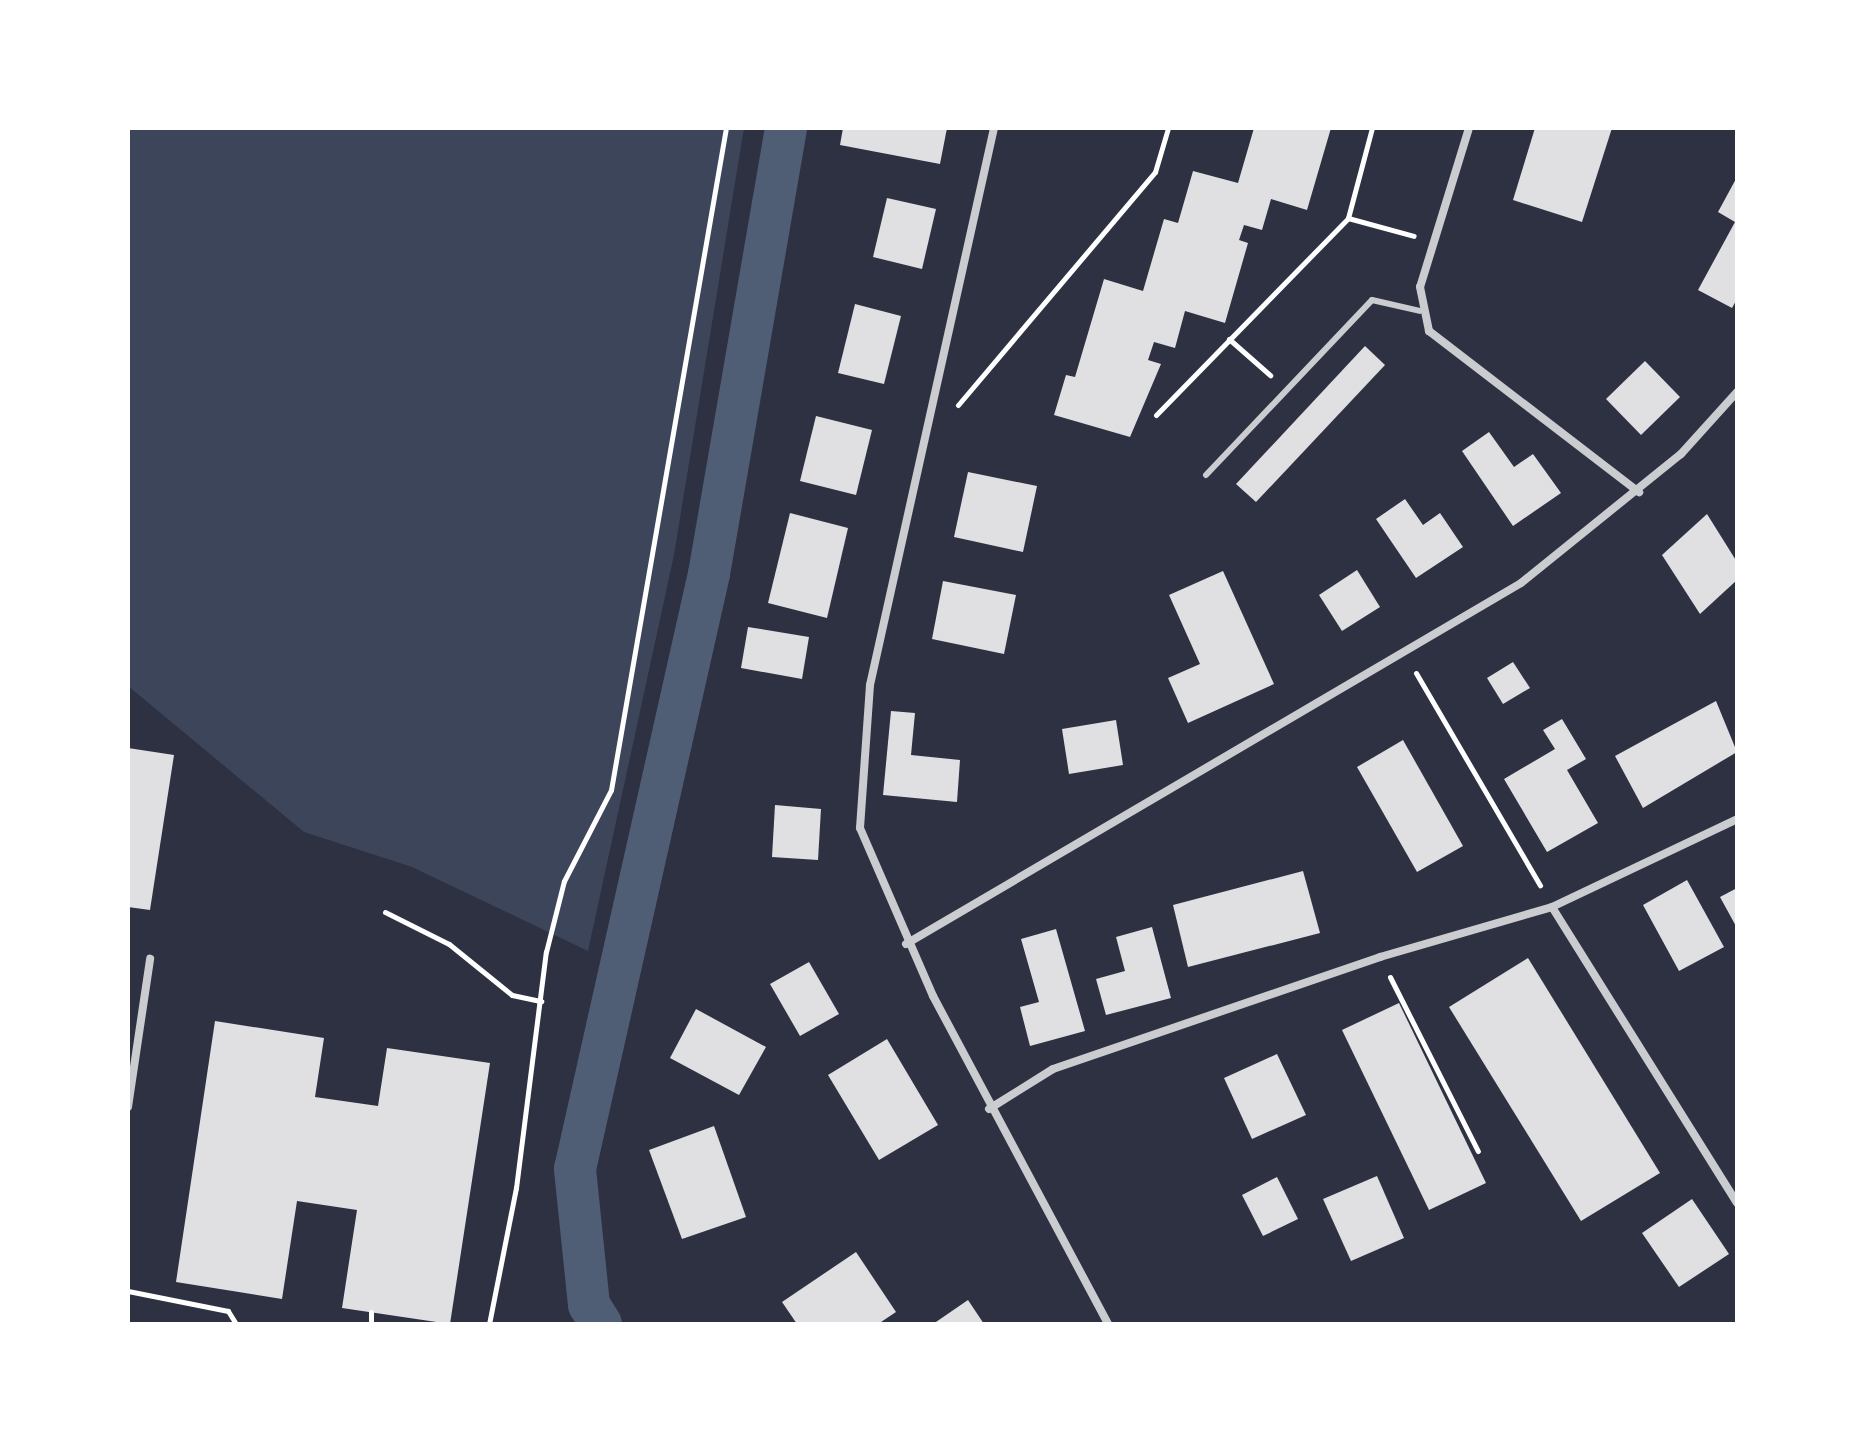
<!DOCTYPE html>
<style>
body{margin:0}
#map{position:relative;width:1865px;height:1452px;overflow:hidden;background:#2d3142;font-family:Inter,sans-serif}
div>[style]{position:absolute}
.green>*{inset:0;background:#3c4559}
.canal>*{height:42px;margin:-21px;padding:0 21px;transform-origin:21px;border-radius:21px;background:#4f5d75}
.building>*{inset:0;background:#e0e0e3}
.path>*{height:5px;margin:-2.5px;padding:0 2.5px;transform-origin:2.5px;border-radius:2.5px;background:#fff}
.service>*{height:6px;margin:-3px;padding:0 3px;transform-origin:3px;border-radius:3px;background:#caccd0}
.minor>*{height:8px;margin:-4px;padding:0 4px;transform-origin:4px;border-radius:4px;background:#caccd0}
span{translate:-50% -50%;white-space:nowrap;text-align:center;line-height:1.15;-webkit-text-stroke:8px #fff;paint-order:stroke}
.frame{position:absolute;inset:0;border:130px solid #fff;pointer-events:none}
</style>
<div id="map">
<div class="green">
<i style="clip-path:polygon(128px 128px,744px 128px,674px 555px,588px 951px,412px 867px,304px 832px,128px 686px)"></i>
</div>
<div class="canal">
<i style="left:601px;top:1324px;width:22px;rotate:-122deg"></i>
<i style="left:589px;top:1305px;width:137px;rotate:-95.9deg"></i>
<i style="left:575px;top:1169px;width:610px;rotate:-77.31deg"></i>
<i style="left:709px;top:574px;width:453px;rotate:-80.2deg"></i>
</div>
<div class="building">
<i style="clip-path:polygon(843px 128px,947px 128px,940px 164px,840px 145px)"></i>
<i style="clip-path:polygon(1254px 128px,1331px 128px,1307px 210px,1271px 199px,1262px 230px,1244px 225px,1239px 240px,1248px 243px,1225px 323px,1185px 311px,1175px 348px,1154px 342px,1148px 360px,1161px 364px,1130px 437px,1054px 415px,1066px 375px,1075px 377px,1104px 279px,1143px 291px,1164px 219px,1178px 223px,1193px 171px,1238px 183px)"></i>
<i style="clip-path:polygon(1535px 128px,1612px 128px,1582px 222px,1513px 200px)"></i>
<i style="clip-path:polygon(1737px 177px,1737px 299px,1732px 308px,1698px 290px,1735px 222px,1718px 212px)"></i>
<i style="clip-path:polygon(887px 198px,936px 209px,922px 269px,873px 257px)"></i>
<i style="clip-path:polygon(855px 304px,901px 316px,884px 384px,838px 373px)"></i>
<i style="clip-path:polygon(1365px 346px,1385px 365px,1256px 502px,1236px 484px)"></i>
<i style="clip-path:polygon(1645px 361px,1680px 397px,1641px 435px,1606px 399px)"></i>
<i style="clip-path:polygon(816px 416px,872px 430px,856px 495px,800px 481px)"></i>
<i style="clip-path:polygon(1489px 432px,1514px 467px,1533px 454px,1561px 493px,1513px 526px,1462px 451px)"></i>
<i style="clip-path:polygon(968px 472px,1037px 486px,1023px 552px,954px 537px)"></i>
<i style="clip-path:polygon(1405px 499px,1423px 525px,1440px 513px,1463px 547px,1416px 578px,1376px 519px)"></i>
<i style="clip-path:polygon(790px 513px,848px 528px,827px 618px,768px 603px)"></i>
<i style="clip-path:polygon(1707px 514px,1737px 562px,1737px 580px,1700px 614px,1662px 555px)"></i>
<i style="clip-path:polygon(1357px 570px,1380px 607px,1342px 631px,1319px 595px)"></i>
<i style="clip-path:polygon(1223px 571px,1274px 684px,1188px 723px,1168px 678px,1200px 664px,1169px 595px)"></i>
<i style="clip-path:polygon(943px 581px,1016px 595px,1004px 654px,932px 639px)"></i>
<i style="clip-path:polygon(748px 627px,809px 637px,802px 679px,741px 668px)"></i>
<i style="clip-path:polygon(1513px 662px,1530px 688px,1503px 704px,1487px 678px)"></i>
<i style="clip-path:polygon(1716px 701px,1737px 752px,1643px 808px,1615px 756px)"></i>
<i style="clip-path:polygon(891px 711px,915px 713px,911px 755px,960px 760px,957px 802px,883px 795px)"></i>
<i style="clip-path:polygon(1562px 719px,1586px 759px,1567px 770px,1598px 823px,1547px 852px,1504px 779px,1555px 749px,1543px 730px)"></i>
<i style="clip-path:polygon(1116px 720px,1123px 765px,1069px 774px,1062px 729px)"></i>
<i style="clip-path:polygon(1403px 740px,1463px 846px,1417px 872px,1357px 767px)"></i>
<i style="clip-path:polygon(128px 748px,174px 755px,150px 910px,128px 907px)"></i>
<i style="clip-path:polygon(775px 805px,821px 809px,818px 860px,772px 857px)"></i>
<i style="clip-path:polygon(1303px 871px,1320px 933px,1188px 967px,1173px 905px)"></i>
<i style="clip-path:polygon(1687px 880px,1724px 947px,1679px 971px,1643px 905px)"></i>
<i style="clip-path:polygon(1737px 888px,1737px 928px,1720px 897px)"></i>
<i style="clip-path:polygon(1152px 927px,1171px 998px,1106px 1015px,1096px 979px,1125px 971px,1116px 937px)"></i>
<i style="clip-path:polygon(1056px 929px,1085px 1031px,1030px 1046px,1020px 1007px,1039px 1002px,1021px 939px)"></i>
<i style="clip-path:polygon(1528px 958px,1660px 1173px,1581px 1221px,1449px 1007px)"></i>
<i style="clip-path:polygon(809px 962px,839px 1014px,800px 1036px,770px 984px)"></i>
<i style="clip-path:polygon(1399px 1003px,1486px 1183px,1429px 1210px,1342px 1030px)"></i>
<i style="clip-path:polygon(696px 1009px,766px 1047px,739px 1095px,670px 1058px)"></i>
<i style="clip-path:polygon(215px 1021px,324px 1038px,315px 1097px,378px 1106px,387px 1048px,490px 1063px,450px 1324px,342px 1308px,357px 1210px,297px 1201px,282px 1299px,176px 1282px)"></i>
<i style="clip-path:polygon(887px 1039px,938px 1125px,879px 1160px,828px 1075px)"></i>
<i style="clip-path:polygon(1277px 1054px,1306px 1115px,1252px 1139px,1224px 1078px)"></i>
<i style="clip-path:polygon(714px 1126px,746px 1217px,682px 1239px,649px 1150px)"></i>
<i style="clip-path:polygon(1377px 1176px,1404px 1238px,1351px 1261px,1323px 1199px)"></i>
<i style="clip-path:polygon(1277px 1177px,1298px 1219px,1263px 1236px,1242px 1195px)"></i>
<i style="clip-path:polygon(1692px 1199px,1729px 1254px,1679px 1287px,1642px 1233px)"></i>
<i style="clip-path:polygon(856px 1252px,896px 1312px,878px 1324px,797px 1324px,782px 1302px)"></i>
<i style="clip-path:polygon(968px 1300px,984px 1324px,933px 1324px)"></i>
</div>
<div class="path">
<i style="left:1348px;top:218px;width:93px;rotate:-75.1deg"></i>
<i style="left:1229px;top:339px;width:55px;rotate:41.3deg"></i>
<i style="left:958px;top:405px;width:305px;rotate:-49.8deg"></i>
<i style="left:1155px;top:172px;width:46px;rotate:-73.5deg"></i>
<i style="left:1156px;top:415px;width:275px;rotate:-45.7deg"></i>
<i style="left:1348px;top:218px;width:68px;rotate:15.3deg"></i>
<i style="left:1416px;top:673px;width:246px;rotate:59.7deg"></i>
<i style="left:385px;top:912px;width:72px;rotate:26.6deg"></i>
<i style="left:449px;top:944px;width:81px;rotate:39deg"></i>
<i style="left:512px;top:995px;width:30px;rotate:12deg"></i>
<i style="left:1390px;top:977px;width:195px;rotate:63.2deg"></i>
<i style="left:128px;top:1291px;width:102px;rotate:11.3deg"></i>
<i style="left:228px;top:1311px;width:15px;rotate:58deg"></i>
<i style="left:371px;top:1324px;width:12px;rotate:-90deg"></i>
<i style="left:489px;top:1324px;width:139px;rotate:-78.8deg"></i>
<i style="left:516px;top:1188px;width:238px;rotate:-82.8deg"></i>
<i style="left:546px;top:952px;width:73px;rotate:-75.8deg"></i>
<i style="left:564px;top:881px;width:102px;rotate:-62.7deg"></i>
<i style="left:611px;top:790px;width:672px;rotate:-80.15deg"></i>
</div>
<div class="service">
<i style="left:1206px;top:475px;width:241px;rotate:-46.5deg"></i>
<i style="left:1372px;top:300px;width:49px;rotate:12.9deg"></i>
</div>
<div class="minor">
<i style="left:994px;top:128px;width:571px;rotate:102.55deg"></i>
<i style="left:870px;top:685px;width:143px;rotate:94deg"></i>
<i style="left:860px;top:828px;width:183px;rotate:66.5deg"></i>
<i style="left:933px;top:996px;width:372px;rotate:61.9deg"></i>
<i style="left:1469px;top:128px;width:166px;rotate:107.1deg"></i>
<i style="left:1420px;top:287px;width:45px;rotate:78.4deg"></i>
<i style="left:1429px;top:331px;width:265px;rotate:37.5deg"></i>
<i style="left:1552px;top:907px;width:349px;rotate:58deg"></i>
<i style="left:906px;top:944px;width:713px;rotate:-30.41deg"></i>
<i style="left:1521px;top:583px;width:206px;rotate:-38.9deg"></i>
<i style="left:1681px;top:454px;width:84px;rotate:-47.9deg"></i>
<i style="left:128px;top:1107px;width:150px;rotate:-81.5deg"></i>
<i style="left:989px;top:1109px;width:75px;rotate:-32deg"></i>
<i style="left:1053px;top:1069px;width:346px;rotate:-18.9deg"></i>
<i style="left:1380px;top:957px;width:179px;rotate:-16.2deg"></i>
<i style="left:1552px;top:907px;width:205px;rotate:-25.4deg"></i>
</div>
<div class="frame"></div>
</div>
